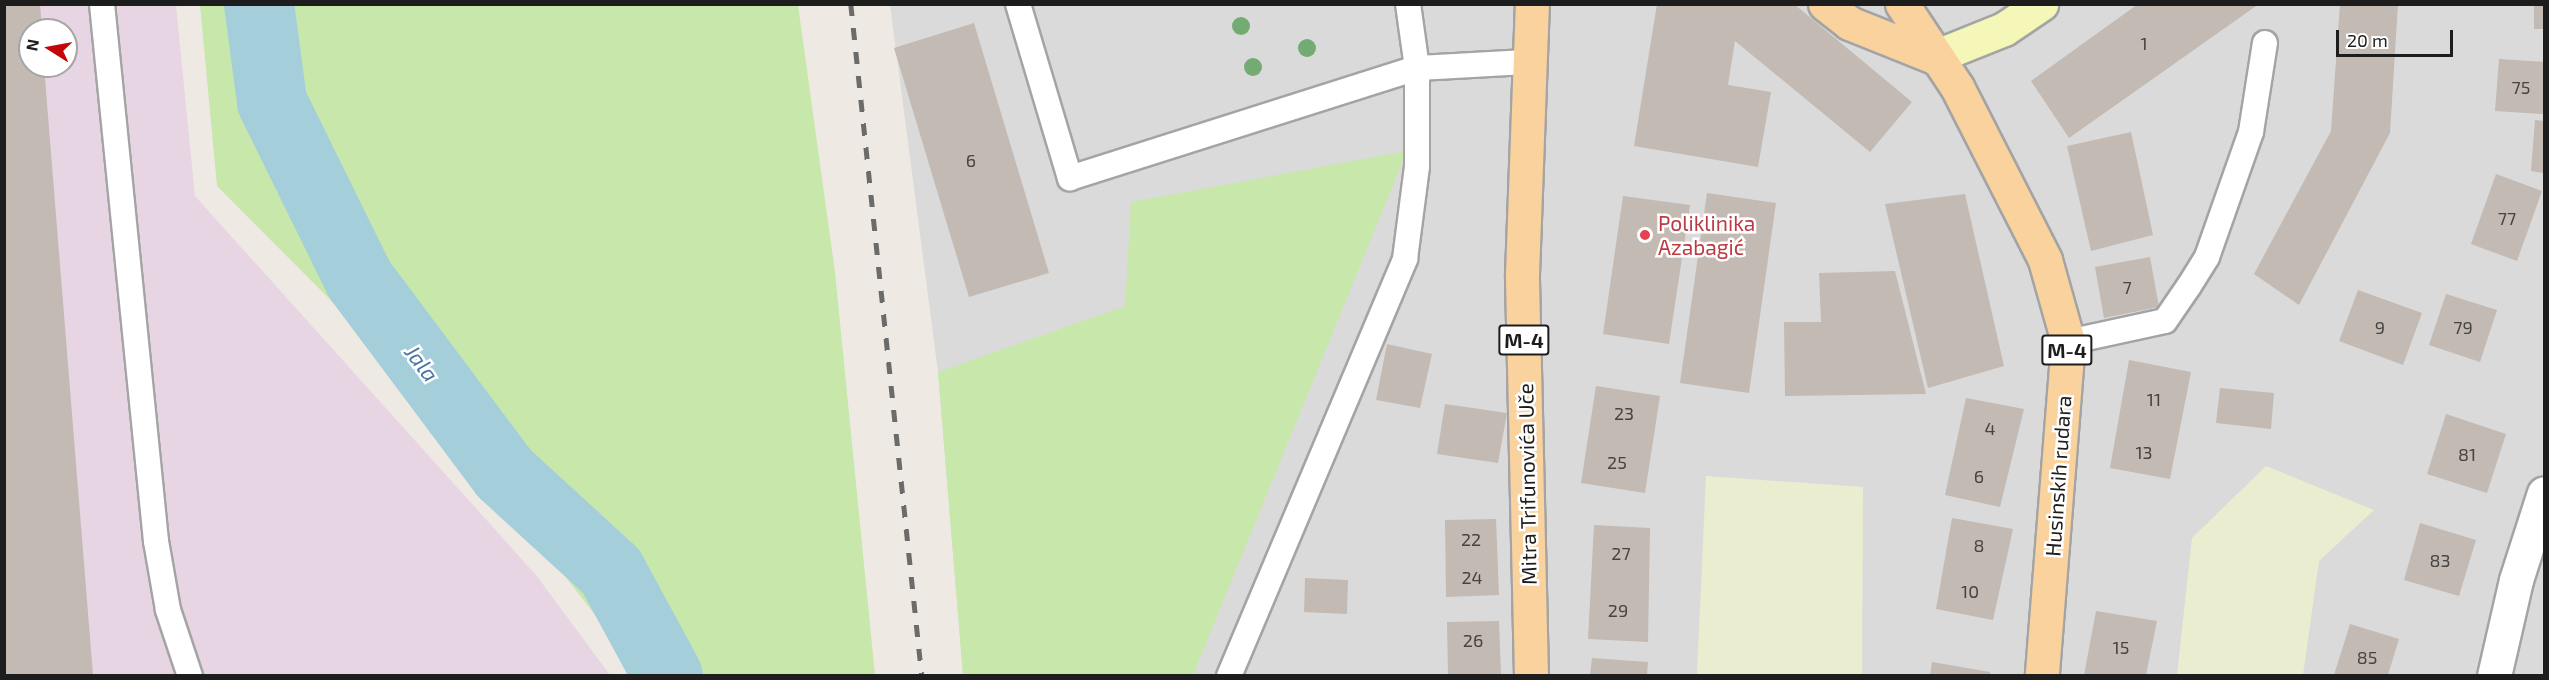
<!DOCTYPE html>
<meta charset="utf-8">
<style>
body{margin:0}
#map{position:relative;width:2549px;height:680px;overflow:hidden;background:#eeeae3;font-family:"Exo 2",sans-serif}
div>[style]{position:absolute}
.residential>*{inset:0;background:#dbdada}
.industrial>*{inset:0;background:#e7d5e4}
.farmland>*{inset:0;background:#eaedcf}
.grass>*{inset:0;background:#c8e7aa}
.river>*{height:70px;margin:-35px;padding:0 35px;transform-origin:35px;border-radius:35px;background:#a5cedb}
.building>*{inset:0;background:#c2bab3}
.roads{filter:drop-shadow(2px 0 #a4a4a4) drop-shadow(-2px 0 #a4a4a4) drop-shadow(0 2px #a4a4a4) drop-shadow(0 -2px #a4a4a4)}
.service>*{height:24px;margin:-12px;padding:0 12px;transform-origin:12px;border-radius:12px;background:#fff}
.minor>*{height:33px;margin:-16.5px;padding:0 16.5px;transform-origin:16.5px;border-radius:16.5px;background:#fff}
.secondary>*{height:33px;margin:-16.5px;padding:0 16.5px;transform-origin:16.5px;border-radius:16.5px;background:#f4f7b8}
.primary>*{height:33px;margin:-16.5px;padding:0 16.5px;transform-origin:16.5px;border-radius:16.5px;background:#f9d29d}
.rail>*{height:4.5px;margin-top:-2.25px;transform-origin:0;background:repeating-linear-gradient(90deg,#6b6b6b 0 12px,transparent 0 24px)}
.trees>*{width:18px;height:18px;margin:-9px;border-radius:50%;background:#73ab73}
.dots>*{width:16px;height:16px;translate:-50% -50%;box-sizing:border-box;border:3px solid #fff;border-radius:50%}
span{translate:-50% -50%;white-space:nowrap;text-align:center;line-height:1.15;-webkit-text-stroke:5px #fff;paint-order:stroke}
.number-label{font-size:18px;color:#464442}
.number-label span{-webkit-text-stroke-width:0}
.shield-label span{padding:2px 4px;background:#fff;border:2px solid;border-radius:4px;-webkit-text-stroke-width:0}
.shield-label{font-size:20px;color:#1d1d1d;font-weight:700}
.health-label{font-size:21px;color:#be3a42}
.left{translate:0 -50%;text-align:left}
.street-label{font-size:21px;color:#1d1d1d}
.water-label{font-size:22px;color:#4976a2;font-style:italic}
.frame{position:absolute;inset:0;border:6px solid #1d1d1d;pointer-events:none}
.north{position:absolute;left:18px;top:18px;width:60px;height:60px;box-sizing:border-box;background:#fff;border:2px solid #a5a5a5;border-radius:50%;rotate:281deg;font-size:16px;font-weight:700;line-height:24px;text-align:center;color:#1d1d1d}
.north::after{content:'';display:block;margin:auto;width:21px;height:27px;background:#c50606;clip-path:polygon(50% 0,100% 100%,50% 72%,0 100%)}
.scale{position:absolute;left:2336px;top:30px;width:117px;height:27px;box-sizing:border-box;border:3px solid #1d1d1d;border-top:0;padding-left:8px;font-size:18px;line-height:21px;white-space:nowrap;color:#1d1d1d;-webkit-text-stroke:4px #fff;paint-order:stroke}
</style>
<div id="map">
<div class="residential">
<i style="clip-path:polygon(890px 5px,2544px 5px,2544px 675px,963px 675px,938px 372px)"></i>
</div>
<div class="industrial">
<i style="clip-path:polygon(evenodd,4px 5px,176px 5px,195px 196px,536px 575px,610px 675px,5px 675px,4px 5px,30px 30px,66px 30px,66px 66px,30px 66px,30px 30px)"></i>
</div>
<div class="farmland">
<i style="clip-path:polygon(2266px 466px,2374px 510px,2319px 561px,2303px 675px,2177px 675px,2192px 538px)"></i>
<i style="clip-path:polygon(1706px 476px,1863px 487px,1862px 675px,1697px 675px)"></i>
</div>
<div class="grass">
<i style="clip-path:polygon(200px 5px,798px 5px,835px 272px,875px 675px,642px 675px,418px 388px,217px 186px)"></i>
<i style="clip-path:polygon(1407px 151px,1193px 675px,963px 675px,938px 372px,1125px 306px,1131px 202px)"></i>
</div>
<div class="river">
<i style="left:259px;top:4px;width:99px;rotate:82.4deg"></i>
<i style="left:272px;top:102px;width:197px;rotate:63.8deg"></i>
<i style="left:359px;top:279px;width:242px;rotate:53.2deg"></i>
<i style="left:504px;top:473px;width:145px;rotate:42.5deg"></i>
<i style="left:611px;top:571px;width:119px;rotate:61.5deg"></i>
</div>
<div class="building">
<i style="clip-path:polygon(4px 4px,40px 4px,42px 30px,30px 30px,30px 66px,44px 66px,93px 675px,4px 675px)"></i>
<i style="clip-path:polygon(1657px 4px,1794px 4px,1912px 102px,1870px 152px,1735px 41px,1728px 85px,1771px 92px,1758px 167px,1634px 146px)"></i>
<i style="clip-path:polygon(2138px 4px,2259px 4px,2069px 138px,2031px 81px)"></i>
<i style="clip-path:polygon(2340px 4px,2398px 4px,2390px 133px,2299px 305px,2254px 274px,2331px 131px)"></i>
<i style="clip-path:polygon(2534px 4px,2544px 4px,2544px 29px,2534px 29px)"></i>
<i style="clip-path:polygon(974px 23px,1049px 273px,969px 297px,894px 48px)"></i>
<i style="clip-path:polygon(2499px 59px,2544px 62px,2544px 114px,2495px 111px)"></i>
<i style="clip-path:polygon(2535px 120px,2544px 121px,2544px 173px,2531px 171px)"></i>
<i style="clip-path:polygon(2131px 132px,2153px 235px,2091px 251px,2067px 146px)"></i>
<i style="clip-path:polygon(2496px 174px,2542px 191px,2517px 261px,2471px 244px)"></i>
<i style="clip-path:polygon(1707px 193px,1776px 203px,1749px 393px,1680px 383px)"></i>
<i style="clip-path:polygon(1965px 194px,2004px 366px,1928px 388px,1885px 204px)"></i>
<i style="clip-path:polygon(1623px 196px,1690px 205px,1669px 344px,1603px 334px)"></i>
<i style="clip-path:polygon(2150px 257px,2159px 307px,2104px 318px,2095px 267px)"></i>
<i style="clip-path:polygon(1895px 271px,1926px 394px,1785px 396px,1784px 322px,1821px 322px,1819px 273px)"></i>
<i style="clip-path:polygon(2358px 290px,2422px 313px,2403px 365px,2339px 341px)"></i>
<i style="clip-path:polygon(2446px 294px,2497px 310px,2480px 362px,2429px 345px)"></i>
<i style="clip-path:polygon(1387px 344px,1432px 354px,1420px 408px,1376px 400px)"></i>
<i style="clip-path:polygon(2129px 360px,2191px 372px,2170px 479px,2110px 468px)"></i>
<i style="clip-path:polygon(1596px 386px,1660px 396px,1645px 493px,1581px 483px)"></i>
<i style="clip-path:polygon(2220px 388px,2274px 393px,2271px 429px,2216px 423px)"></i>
<i style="clip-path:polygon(1966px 398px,2024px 409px,2000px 507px,1945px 495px)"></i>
<i style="clip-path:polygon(1445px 404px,1507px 413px,1498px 463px,1437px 454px)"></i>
<i style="clip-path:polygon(2446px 414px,2506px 434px,2487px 493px,2427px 474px)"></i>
<i style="clip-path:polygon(1952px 518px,2013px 529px,1993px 620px,1936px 609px)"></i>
<i style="clip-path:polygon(1496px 519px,1499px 595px,1446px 597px,1445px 520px)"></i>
<i style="clip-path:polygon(2420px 523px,2476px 540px,2459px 596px,2404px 580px)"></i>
<i style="clip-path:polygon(1594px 525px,1650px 528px,1648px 642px,1588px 639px)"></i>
<i style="clip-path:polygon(1305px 578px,1348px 580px,1347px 614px,1304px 612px)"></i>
<i style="clip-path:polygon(2096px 611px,2157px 621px,2146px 675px,2084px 675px)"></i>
<i style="clip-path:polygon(1499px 621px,1501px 675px,1448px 675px,1447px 622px)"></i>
<i style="clip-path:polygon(2350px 624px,2399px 639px,2388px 675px,2334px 675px)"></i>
<i style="clip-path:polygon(1592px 658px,1648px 662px,1647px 675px,1590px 675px)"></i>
<i style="clip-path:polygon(1932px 662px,1990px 672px,1990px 675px,1930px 675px)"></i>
</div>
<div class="roads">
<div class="service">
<i style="left:102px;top:4px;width:540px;rotate:84.26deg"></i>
<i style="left:156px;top:541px;width:70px;rotate:80.1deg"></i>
<i style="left:168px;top:610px;width:70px;rotate:71.6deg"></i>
<i style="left:1018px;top:4px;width:182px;rotate:73.4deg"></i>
<i style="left:1070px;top:178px;width:364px;rotate:-17.6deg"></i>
<i style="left:1417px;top:68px;width:65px;rotate:-98deg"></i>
<i style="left:2068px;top:342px;width:99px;rotate:-12.2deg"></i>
<i style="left:2165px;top:321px;width:42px;rotate:-55.6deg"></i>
<i style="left:2189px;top:286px;width:34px;rotate:-58deg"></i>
<i style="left:2207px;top:257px;width:133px;rotate:-70.6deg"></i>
<i style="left:2251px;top:132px;width:90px;rotate:-81.1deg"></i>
<i style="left:1229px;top:676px;width:453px;rotate:-67.1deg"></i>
<i style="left:1405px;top:259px;width:93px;rotate:-82.6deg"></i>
<i style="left:1417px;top:167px;width:99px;rotate:-90deg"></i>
<i style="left:1417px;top:68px;width:111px;rotate:-3.1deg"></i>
</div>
<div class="minor">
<i style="left:2494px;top:676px;width:98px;rotate:-77.1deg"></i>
<i style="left:2516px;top:580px;width:91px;rotate:-72.2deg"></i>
</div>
<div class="secondary">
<i style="left:1934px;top:57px;width:75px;rotate:-21.8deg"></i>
<i style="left:2004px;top:29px;width:45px;rotate:-34deg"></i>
</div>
<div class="primary">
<i style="left:1825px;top:4px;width:31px;rotate:38deg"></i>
<i style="left:1849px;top:23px;width:92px;rotate:21.8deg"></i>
<i style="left:1902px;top:4px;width:100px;rotate:56.5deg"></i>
<i style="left:1957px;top:87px;width:194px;rotate:63deg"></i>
<i style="left:2045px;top:260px;width:85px;rotate:74.3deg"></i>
<i style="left:2068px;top:342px;width:335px;rotate:94.5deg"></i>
<i style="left:1531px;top:676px;width:402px;rotate:-91.3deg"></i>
<i style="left:1522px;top:274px;width:270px;rotate:-87.9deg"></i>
</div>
</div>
<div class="rail">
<i style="left:851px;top:4px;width:676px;rotate:83.97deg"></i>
</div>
<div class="trees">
<i style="left:1241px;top:26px"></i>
<i style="left:1307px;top:48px"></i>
<i style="left:1253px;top:67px"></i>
</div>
<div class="dots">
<i style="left:1645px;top:235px;background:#e0444e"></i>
</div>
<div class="number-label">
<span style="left:2144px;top:43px">1</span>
<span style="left:2521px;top:87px">75</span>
<span style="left:971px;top:160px">6</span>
<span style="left:2507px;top:218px">77</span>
<span style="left:2127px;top:287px">7</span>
<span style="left:2380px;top:327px">9</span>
<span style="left:2463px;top:327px">79</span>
<span style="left:2154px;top:399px">11</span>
<span style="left:1624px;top:413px">23</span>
<span style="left:1990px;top:428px">4</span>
<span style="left:2144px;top:452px">13</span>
<span style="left:2467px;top:454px">81</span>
<span style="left:1617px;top:462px">25</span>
<span style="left:1979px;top:476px">6</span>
<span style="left:1471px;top:539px">22</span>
<span style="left:1979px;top:545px">8</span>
<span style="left:1621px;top:553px">27</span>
<span style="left:2440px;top:560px">83</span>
<span style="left:1472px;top:577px">24</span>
<span style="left:1970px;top:591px">10</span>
<span style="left:1618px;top:610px">29</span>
<span style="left:1473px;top:640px">26</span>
<span style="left:2121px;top:647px">15</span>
<span style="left:2367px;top:657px">85</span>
</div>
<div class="shield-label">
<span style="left:1524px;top:340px">M-4</span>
<span style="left:2067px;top:350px">M-4</span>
</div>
<div class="health-label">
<span class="left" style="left:1658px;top:235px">Poliklinika<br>Azabagić</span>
</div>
<div class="street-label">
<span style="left:2058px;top:476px;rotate:-86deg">Husinskih rudara</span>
<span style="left:1527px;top:484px;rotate:-91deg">Mitra Trifunovića Uče</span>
</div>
<div class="water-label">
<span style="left:422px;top:363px;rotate:53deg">Jala</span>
</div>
<div class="frame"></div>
<div class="north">N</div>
<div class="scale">20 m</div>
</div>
